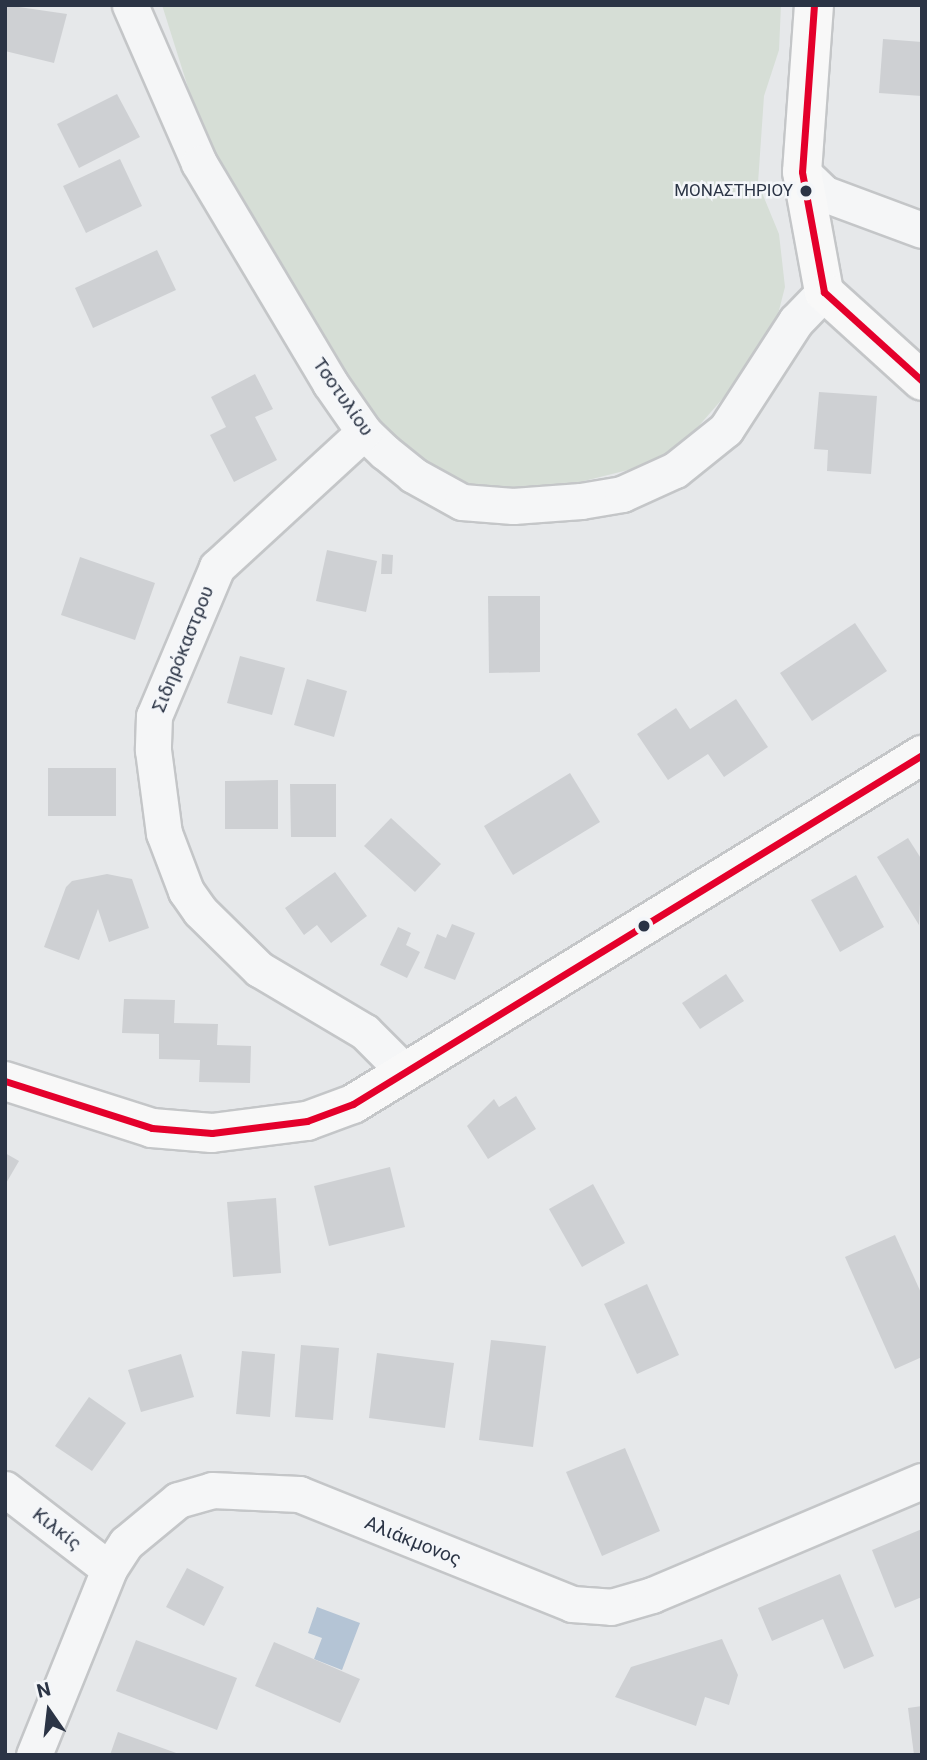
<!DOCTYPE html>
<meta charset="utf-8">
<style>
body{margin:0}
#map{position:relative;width:927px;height:1760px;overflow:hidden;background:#e6e8ea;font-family:Roboto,sans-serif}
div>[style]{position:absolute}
.green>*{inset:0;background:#d6ded6}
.water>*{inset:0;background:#b4c4d5}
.building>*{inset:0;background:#ced0d3}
.roads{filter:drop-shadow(2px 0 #c4c6c8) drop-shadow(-2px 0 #c4c6c8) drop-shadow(0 2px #c4c6c8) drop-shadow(0 -2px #c4c6c8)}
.street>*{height:35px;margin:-17.5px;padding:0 17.5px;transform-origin:17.5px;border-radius:17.5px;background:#f5f6f7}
.secondary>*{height:38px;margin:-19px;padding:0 19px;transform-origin:19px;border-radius:19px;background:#f8f8f8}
.bus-1>*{height:7px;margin:-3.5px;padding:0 3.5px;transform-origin:3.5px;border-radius:3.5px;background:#e4002b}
.dots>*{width:19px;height:19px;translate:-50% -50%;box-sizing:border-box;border:4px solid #f4f6f9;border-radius:50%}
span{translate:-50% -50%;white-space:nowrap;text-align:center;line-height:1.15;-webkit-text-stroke:5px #f4f6f9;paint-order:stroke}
.bus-label{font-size:17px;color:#2b3445}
.right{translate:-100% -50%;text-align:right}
.street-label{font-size:19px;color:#2b3445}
.frame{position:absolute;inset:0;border:7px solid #2b3445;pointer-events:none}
.north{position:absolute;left:14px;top:1676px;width:70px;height:70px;-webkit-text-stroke:5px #f4f6f9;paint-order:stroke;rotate:346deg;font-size:19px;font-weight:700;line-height:28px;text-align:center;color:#2b3445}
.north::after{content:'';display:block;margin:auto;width:24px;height:32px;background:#2b3445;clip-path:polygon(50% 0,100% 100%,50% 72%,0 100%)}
</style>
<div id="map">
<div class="green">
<i style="clip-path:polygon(162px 5px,781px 5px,779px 50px,764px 96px,758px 183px,779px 234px,785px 287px,776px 322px,737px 382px,684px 443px,644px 466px,556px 488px,457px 486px,379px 431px,209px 154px)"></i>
</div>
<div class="water">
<i style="clip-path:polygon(317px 1607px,360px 1623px,342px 1670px,314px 1659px,322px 1638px,308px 1633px)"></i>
</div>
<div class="building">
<i style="clip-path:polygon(5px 5px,67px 14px,54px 63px,5px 51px)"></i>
<i style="clip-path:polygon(883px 39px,922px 42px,922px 96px,879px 93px)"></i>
<i style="clip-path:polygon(117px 94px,140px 137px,79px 168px,57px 124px)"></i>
<i style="clip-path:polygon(120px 159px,142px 206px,86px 233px,63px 186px)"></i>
<i style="clip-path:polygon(157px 250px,176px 290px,93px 328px,75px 288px)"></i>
<i style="clip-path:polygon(255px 374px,273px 409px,255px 417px,277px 460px,234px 482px,210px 435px,226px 427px,211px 397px)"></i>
<i style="clip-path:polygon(819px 392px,877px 396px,871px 474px,827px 471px,828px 450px,814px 449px)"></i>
<i style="clip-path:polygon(327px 550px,377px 561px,366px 612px,316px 601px)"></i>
<i style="clip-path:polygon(382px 554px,393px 555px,392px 574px,381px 574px)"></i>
<i style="clip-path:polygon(80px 557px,155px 583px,135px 640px,61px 615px)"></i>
<i style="clip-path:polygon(488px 596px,540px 596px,540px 672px,489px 673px)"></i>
<i style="clip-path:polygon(855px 623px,887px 671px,812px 721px,780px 673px)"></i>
<i style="clip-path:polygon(240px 656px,285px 668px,272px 715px,227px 703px)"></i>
<i style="clip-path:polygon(307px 679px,347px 691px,334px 737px,294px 725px)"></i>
<i style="clip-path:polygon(736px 699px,768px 747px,724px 777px,708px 754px,668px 780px,637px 734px,676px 708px,690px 729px)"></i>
<i style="clip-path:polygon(48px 768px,116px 768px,116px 816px,48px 816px)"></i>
<i style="clip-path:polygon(570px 773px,600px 822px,513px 875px,484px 826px)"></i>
<i style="clip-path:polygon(278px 780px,278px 829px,225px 829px,225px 781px)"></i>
<i style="clip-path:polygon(290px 784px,336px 784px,336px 837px,291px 837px)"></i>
<i style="clip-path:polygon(391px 818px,441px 864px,415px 892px,364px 846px)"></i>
<i style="clip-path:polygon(908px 838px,922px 860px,919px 925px,877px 857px)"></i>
<i style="clip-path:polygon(335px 872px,367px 916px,331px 943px,317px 925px,304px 935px,285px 908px)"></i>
<i style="clip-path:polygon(107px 874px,132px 879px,149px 928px,109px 942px,98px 909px,79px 960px,44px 947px,66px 887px,72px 881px)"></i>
<i style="clip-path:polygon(856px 875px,884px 927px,840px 952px,811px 900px)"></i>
<i style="clip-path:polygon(452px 924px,475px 933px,455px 980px,424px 968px,437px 934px,446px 938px)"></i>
<i style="clip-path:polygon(398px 927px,411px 933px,406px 945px,420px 952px,407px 978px,380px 965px)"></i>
<i style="clip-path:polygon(726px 974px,744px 1001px,700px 1029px,682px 1003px)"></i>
<i style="clip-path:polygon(124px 999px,175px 1000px,174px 1023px,218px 1024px,217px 1045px,251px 1046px,250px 1083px,199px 1082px,200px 1060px,159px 1059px,159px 1034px,122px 1033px)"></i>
<i style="clip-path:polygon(516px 1096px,536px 1129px,488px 1159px,467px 1126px,494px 1099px,499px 1107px)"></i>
<i style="clip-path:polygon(5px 1153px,19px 1161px,5px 1185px)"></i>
<i style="clip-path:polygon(390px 1167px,405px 1227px,329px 1246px,314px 1186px)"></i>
<i style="clip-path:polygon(593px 1184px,625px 1243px,582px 1267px,549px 1209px)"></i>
<i style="clip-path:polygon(276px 1198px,281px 1273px,233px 1277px,227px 1202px)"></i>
<i style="clip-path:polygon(895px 1235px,922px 1295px,922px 1357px,895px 1369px,845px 1257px)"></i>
<i style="clip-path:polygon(647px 1284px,679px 1355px,637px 1374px,604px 1304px)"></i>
<i style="clip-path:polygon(491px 1340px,546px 1346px,533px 1447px,479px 1440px)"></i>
<i style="clip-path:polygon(301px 1345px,339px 1348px,333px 1420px,295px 1417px)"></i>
<i style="clip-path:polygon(242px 1351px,275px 1354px,270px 1417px,236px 1414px)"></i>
<i style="clip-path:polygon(377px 1353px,454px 1363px,445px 1428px,369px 1418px)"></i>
<i style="clip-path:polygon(181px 1354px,194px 1397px,141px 1412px,128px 1370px)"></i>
<i style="clip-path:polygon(89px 1397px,126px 1423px,92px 1471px,55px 1446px)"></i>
<i style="clip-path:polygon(625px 1448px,660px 1531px,602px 1556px,566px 1472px)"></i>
<i style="clip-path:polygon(922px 1529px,922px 1597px,895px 1608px,872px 1550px)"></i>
<i style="clip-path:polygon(187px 1568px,224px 1587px,204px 1626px,166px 1607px)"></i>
<i style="clip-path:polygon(840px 1574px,874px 1656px,844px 1669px,823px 1619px,772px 1641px,758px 1608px)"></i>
<i style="clip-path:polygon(722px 1639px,738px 1675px,729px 1705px,705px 1697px,696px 1726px,615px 1697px,631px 1667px)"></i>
<i style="clip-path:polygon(136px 1640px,237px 1678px,217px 1730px,116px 1691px)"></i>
<i style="clip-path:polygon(274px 1642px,360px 1679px,340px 1723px,255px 1686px)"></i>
<i style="clip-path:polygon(922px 1706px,922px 1755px,914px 1755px,908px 1708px)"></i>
<i style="clip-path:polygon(118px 1732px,179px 1754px,179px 1755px,110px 1755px)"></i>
</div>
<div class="roads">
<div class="street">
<i style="left:130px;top:5px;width:172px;rotate:66.4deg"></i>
<i style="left:199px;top:163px;width:256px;rotate:59.2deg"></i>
<i style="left:330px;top:383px;width:60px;rotate:55.2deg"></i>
<i style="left:364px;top:432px;width:29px;rotate:44deg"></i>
<i style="left:385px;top:452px;width:36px;rotate:39deg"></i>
<i style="left:413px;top:475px;width:56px;rotate:28.9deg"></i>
<i style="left:462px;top:502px;width:51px;rotate:4.5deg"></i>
<i style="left:513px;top:506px;width:68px;rotate:-4.2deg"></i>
<i style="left:581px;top:501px;width:42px;rotate:-9.7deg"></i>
<i style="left:622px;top:494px;width:58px;rotate:-24.4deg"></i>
<i style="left:675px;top:470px;width:65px;rotate:-38.8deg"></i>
<i style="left:726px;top:429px;width:129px;rotate:-57.1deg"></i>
<i style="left:796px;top:321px;width:40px;rotate:-46deg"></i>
<i style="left:802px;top:172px;width:32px;rotate:44deg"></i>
<i style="left:825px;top:194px;width:103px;rotate:20.4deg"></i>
<i style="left:364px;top:432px;width:200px;rotate:137.4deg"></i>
<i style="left:217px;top:567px;width:162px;rotate:112.9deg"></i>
<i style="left:154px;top:716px;width:34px;rotate:92deg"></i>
<i style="left:153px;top:750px;width:84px;rotate:82.5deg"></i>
<i style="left:164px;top:833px;width:62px;rotate:69.2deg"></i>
<i style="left:186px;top:891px;width:24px;rotate:55deg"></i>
<i style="left:200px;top:911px;width:83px;rotate:44.5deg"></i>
<i style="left:259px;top:969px;width:123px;rotate:30.7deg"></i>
<i style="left:365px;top:1032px;width:57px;rotate:45deg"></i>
<i style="left:5px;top:1489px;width:131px;rotate:37.6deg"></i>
<i style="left:34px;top:1755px;width:201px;rotate:-68deg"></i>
<i style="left:109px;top:1569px;width:31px;rotate:-57deg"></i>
<i style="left:126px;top:1543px;width:67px;rotate:-39.6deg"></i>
<i style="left:178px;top:1500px;width:35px;rotate:-16deg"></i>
<i style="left:212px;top:1490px;width:87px;rotate:2.6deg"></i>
<i style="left:299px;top:1494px;width:294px;rotate:21.9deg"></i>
<i style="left:572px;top:1604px;width:39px;rotate:4deg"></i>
<i style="left:611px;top:1607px;width:43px;rotate:-16.3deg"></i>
<i style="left:652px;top:1595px;width:293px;rotate:-22.9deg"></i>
</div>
<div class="secondary">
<i style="left:814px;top:5px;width:167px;rotate:94.1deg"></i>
<i style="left:802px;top:172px;width:122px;rotate:79.6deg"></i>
<i style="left:824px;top:292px;width:132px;rotate:42.2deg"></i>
<i style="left:5px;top:1081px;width:154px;rotate:17.7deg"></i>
<i style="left:152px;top:1128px;width:60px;rotate:4.8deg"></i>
<i style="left:212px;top:1133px;width:96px;rotate:-7.2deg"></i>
<i style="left:307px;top:1121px;width:49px;rotate:-20.3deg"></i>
<i style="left:353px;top:1104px;width:668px;rotate:-31.52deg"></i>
</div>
</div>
<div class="bus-1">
<i style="left:814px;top:5px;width:167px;rotate:94.1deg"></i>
<i style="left:802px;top:172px;width:122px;rotate:79.6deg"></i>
<i style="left:824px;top:292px;width:132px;rotate:42.2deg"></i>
<i style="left:5px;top:1081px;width:154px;rotate:17.7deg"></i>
<i style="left:152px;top:1128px;width:60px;rotate:4.8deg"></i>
<i style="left:212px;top:1133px;width:96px;rotate:-7.2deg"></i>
<i style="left:307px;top:1121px;width:49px;rotate:-20.3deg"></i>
<i style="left:353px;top:1104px;width:668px;rotate:-31.52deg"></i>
</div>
<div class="dots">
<i style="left:806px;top:191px;background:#2b3445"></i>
<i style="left:644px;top:926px;background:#2b3445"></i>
</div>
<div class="bus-label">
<span class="right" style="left:793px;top:191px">ΜΟΝΑΣΤΗΡΙΟΥ</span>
</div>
<div class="street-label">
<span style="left:343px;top:397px;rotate:55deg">Τσοτυλίου</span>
<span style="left:183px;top:649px;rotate:-68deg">Σιδηρόκαστρου</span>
<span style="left:57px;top:1529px;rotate:38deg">Κιλκίς</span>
<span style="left:413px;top:1541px;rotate:22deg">Αλιάκμονος</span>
</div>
<div class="frame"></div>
<div class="north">N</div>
</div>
